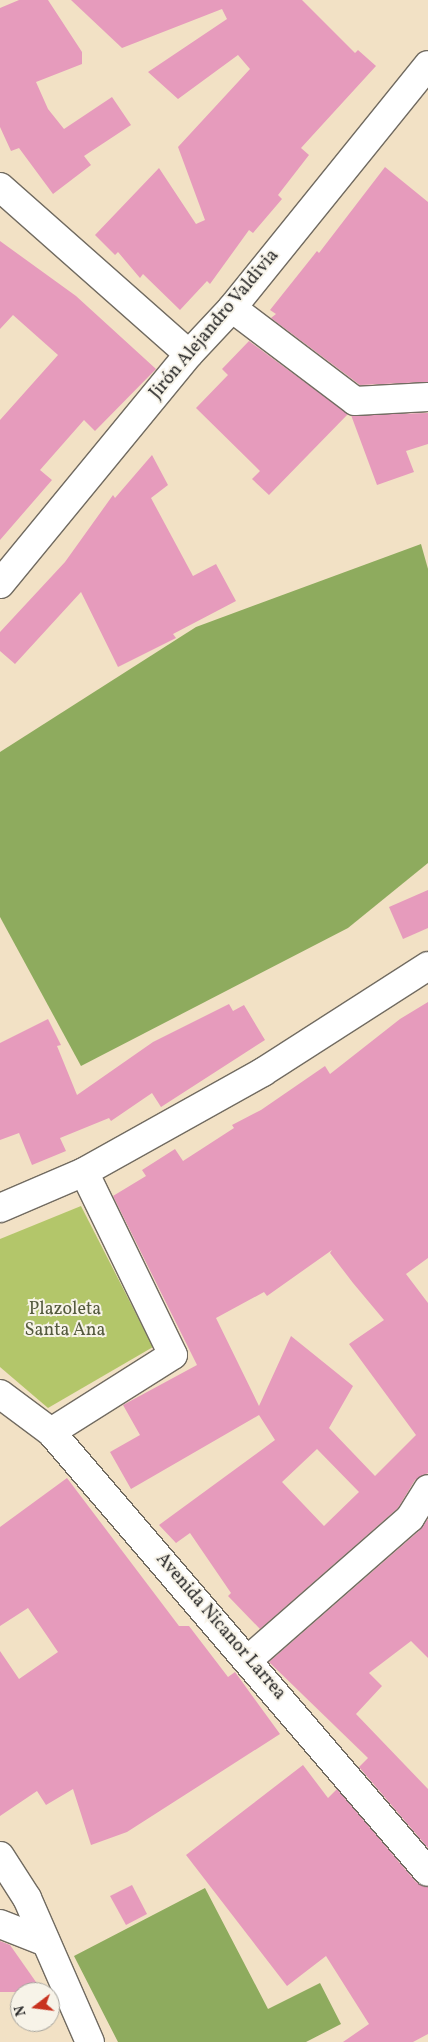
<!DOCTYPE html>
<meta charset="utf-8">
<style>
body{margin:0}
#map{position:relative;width:428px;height:2042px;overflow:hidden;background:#f2e1c5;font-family:Vollkorn,serif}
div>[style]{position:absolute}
.green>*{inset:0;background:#b3c66a}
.forest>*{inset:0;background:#8eab5e}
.building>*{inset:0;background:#e69bbc}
.roads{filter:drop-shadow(1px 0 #716b61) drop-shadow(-1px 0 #716b61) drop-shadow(0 1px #716b61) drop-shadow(0 -1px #716b61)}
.street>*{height:28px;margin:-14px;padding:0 14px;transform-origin:14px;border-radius:14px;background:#fff}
.secondary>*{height:28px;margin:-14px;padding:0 14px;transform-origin:14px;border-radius:14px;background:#fff}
span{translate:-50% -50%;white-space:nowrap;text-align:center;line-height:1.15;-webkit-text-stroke:4px #f7f3e8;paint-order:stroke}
.street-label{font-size:18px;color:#2b2b2b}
.park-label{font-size:18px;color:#545a3e}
.north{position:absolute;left:10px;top:1982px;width:50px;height:50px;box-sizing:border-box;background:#f7f3e8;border:1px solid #a5a39c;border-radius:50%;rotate:255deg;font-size:14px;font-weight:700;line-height:20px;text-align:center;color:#2b2b2b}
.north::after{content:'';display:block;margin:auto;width:18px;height:22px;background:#c8321e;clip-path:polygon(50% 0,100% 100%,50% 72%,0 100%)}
</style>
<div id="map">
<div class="green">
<i style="clip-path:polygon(81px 1206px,153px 1347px,48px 1408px,0 1367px,0 1239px)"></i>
</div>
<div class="forest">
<i style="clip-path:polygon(421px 544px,428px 569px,428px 863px,348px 928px,81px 1066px,0 917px,0 752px,196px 627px)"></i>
<i style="clip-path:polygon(205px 1888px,268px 2009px,320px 1983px,341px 2024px,306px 2042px,118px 2042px,74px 1956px)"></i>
</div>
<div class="building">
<i style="clip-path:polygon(19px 0,48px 0,82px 52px,82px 64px,36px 82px,48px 109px,64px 129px,112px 97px,131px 125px,84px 156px,91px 165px,53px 194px,19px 148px,11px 151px,0 127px,0 8px)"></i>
<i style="clip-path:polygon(71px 0,302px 0,355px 53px,358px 50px,376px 66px,301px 148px,309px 155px,278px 195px,282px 199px,253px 233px,249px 230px,210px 284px,207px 281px,180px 310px,143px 274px,140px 278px,118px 252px,115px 255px,95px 235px,159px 168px,196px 224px,205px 220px,178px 147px,250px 69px,238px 55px,178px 99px,148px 72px,227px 19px,222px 9px,122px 48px)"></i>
<i style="clip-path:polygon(385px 167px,428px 202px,428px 382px,360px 385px,271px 318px,276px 314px,270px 310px,317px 251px,319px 253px)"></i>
<i style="clip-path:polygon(0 241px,76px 296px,156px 369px,95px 431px,84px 420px,40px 470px,52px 480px,0 540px,0 420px,58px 355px,13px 315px,0 329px)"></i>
<i style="clip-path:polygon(249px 341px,348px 414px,269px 495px,252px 479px,260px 471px,196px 408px,228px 375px,222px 369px)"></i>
<i style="clip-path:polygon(428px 413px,428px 444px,406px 451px,414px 472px,377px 485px,351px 415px)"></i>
<i style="clip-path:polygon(152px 455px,168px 485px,151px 498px,193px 576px,216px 564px,236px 601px,173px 634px,176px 638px,118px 667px,81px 592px,15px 664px,0 651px,0 632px,65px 562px,113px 495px,115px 498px)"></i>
<i style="clip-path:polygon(428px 890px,428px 928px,403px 939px,389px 907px)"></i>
<i style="clip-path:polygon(evenodd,428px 1002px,428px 1258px,406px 1274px,428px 1303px,428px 1473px,415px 1480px,398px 1508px,260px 1629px,228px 1596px,231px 1593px,190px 1533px,176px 1543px,159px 1525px,275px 1440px,259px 1415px,131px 1489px,110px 1452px,140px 1435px,123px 1405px,197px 1365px,113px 1196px,146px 1176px,142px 1170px,175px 1149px,183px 1161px,234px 1128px,232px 1125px,261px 1110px,325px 1066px,330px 1074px,400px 1019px,428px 1002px,332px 1250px,330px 1253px,353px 1283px,384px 1320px,349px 1344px,416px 1435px,375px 1476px,329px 1428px,353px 1386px,291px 1336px,259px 1406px,216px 1318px,264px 1292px,267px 1296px,332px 1250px,428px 1002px,317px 1449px,359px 1492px,324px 1526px,282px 1482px,317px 1449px)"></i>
<i style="clip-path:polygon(229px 1004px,233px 1011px,244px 1005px,265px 1040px,161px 1107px,152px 1093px,111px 1121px,109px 1118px,60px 1138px,66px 1151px,32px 1165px,19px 1133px,0 1140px,0 1043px,48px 1019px,61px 1045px,57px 1046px,77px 1095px,153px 1042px)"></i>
<i style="clip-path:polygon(67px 1478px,179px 1626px,189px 1626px,228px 1677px,235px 1672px,280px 1734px,127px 1832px,91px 1845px,73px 1789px,46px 1805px,37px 1791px,0 1816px,0 1651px,19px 1679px,58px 1652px,28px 1608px,0 1626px,0 1527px)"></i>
<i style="clip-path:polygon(428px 1519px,428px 1658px,411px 1641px,369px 1673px,382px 1686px,356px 1714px,428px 1789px,428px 1848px,359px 1767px,368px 1758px,269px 1662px,420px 1530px)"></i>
<i style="clip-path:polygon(303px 1765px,328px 1798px,337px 1789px,416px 1882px,428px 1887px,428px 2034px,413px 2042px,343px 2042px,369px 2024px,326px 1956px,287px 1986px,186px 1855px)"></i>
<i style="clip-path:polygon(132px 1885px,147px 1914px,126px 1925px,110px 1896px)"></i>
<i style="clip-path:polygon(0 1941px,10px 1945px,43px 1992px,0 1992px)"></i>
</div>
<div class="roads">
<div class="street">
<i style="left:0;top:187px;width:252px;rotate:41.5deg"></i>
<i style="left:232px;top:308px;width:154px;rotate:37.1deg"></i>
<i style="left:355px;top:401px;width:73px;rotate:-3.1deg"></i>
<i style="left:0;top:584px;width:298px;rotate:-50.6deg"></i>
<i style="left:189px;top:354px;width:63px;rotate:-46.9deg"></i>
<i style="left:232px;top:308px;width:312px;rotate:-51.1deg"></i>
<i style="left:0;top:1208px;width:91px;rotate:-23.2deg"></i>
<i style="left:51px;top:1432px;width:144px;rotate:-32.3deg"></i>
<i style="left:173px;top:1355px;width:203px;rotate:-115.9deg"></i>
<i style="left:84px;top:1172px;width:205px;rotate:-29.2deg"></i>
<i style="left:263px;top:1072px;width:196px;rotate:-32.7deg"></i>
<i style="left:249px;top:1659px;width:214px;rotate:-41.2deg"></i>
<i style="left:410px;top:1518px;width:34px;rotate:-58deg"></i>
<i style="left:0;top:1856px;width:50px;rotate:57.3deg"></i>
<i style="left:27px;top:1898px;width:157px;rotate:66.4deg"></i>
<i style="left:0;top:1924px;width:49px;rotate:21.4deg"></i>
</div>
<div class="secondary">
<i style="left:0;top:1394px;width:64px;rotate:36.7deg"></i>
<i style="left:51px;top:1432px;width:579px;rotate:49.41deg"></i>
</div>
</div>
<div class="street-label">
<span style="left:215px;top:325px;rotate:-50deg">Jirón Alejandro Valdivia</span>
<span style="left:220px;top:1627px;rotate:49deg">Avenida Nicanor Larrea</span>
</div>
<div class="park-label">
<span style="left:65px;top:1321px">Plazoleta<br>Santa Ana</span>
</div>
<div class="north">N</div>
</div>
